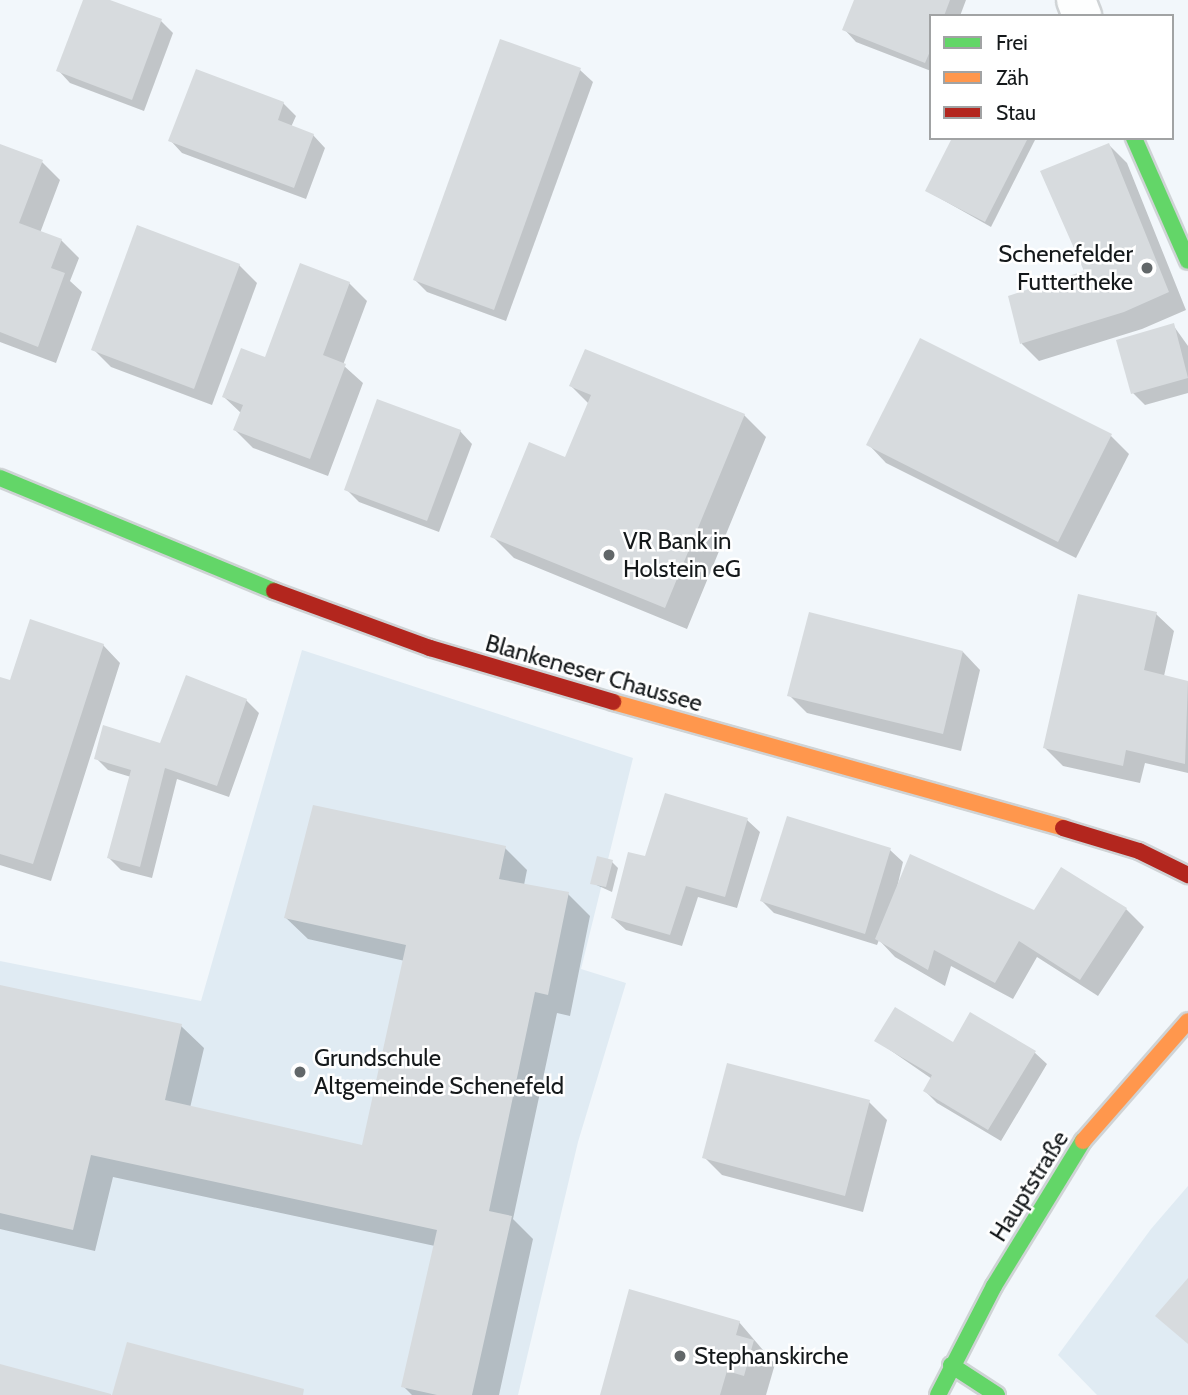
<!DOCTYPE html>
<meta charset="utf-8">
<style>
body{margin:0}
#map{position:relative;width:1188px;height:1395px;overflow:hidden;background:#f2f7fb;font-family:Cabin,sans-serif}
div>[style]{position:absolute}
.built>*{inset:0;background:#e0ebf3}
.shadow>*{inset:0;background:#0003}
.building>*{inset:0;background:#d7dbde}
.roads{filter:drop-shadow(2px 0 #cfd3d5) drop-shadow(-2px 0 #cfd3d5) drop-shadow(0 2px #cfd3d5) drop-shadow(0 -2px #cfd3d5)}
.street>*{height:38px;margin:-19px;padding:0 19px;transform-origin:19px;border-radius:19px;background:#fdfefe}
.fast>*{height:16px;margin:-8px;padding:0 8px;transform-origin:8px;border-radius:8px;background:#63d668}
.slow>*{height:16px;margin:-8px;padding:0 8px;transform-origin:8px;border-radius:8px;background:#ff974d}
.jam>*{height:16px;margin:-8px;padding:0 8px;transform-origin:8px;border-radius:8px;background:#b3261e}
.dots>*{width:19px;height:19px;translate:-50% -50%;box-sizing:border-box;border:4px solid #fff;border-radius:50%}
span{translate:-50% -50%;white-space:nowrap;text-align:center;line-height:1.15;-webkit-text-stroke:5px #fff;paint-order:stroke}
.poi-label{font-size:24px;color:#15191b}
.right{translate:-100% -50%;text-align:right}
.left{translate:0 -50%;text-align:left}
.street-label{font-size:24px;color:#15191b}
.legend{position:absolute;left:929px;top:14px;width:245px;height:126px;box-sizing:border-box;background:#fff;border:2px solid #a1a3a4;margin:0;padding:9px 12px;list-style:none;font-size:21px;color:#15191b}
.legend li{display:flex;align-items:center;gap:14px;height:35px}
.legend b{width:35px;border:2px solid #a1a3a4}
</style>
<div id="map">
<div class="built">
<i style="clip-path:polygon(302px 650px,633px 758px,581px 969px,626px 983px,578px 1142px,518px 1395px,0 1395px,0 961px,201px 1001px)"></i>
<i style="clip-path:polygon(1188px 1186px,1188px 1395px,1097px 1395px,1058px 1355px,1151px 1229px)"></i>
</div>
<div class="shadow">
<i style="clip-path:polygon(84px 0,105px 0,161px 21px,173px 33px,144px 111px,70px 83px,58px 70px)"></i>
<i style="clip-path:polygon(855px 0,966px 0,960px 16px,931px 16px,931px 71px,856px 42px,844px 29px)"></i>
<i style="clip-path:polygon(501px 42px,580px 70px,593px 82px,506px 321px,427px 292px,415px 280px)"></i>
<i style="clip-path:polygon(283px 103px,296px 116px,291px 127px,313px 135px,325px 148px,306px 199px,182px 153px,170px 140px)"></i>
<i style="clip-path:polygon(954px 138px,1036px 138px,991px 227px,927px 191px)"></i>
<i style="clip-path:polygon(1109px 145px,1127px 163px,1186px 310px,1142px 329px,1039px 361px,1022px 344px,1010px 297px,1086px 272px)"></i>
<i style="clip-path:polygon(0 149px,42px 162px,60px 180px,40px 233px,61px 240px,79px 258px,70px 281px,82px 292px,56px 363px,0 342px)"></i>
<i style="clip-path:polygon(239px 265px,257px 283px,212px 405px,111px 367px,93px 349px)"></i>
<i style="clip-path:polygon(349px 283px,367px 301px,343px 365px,363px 383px,328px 476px,253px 448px,235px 430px,242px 414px,224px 397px)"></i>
<i style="clip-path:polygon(1173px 325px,1188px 346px,1188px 393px,1145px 405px,1133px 393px)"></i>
<i style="clip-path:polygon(921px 340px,1111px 436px,1129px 454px,1076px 558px,886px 463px,869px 445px)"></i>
<i style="clip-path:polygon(571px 386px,744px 415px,766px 437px,687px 629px,514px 558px,492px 536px,566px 459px,589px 404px)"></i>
<i style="clip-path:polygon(460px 431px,472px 444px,439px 532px,359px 502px,346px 489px)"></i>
<i style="clip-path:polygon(1156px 614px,1174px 631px,1164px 676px,1188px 682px,1188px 773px,1145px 763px,1140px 783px,1063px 766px,1045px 748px)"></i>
<i style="clip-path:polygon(103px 645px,120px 663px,51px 881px,0 865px,0 679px,11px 682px)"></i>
<i style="clip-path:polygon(963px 652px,980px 670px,961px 751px,807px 713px,789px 695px)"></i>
<i style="clip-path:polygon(246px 700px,259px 713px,229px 797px,177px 779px,152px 878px,121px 870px,109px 858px,131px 777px,108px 770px,96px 758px,161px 745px)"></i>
<i style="clip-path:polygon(747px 820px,760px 832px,737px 908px,698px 897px,682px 946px,626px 930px,613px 918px,646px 858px)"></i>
<i style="clip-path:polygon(505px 848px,527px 870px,524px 885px,568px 894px,590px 916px,570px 1016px,557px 1013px,513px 1219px,533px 1239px,499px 1395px,412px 1395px,403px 1386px,435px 1246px,113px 1177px,95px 1251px,0 1229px,0 987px,181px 1026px,204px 1048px,190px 1108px,363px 1147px,405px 961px,308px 939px,285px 917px)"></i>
<i style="clip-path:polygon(890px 850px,903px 862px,896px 892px,1035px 913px,1126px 909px,1144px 927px,1098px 996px,1037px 957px,1013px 999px,951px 966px,945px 986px,895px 957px,879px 940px,877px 945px,774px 913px,762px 901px)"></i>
<i style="clip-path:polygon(612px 862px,618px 868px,612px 892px,592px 883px)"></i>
<i style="clip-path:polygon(877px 1041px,1034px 1052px,1047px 1064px,1001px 1141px,937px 1103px,925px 1091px,932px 1079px)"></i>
<i style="clip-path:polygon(869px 1102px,887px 1120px,863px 1212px,722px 1175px,704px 1157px)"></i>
<i style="clip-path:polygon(739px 1322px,775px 1364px,766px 1395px,601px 1395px)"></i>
</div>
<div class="building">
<i style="clip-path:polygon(83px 0,110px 0,162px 19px,132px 100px,56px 71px)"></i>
<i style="clip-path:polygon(854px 0,950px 0,944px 16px,931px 16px,931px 49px,925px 63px,842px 30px)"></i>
<i style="clip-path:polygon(500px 39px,581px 68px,494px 310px,413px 280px)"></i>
<i style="clip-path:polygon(196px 69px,284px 102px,278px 120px,314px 134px,294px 188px,168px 141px)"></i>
<i style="clip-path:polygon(952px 138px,1028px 138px,985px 222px,925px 191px)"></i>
<i style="clip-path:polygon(1109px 143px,1169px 292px,1124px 312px,1020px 344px,1008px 296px,1084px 271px,1040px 171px)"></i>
<i style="clip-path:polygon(0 144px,43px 160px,19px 223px,62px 239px,51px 268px,65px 273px,38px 347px,0 332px)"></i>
<i style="clip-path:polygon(137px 225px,240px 264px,194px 389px,91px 350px)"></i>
<i style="clip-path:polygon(300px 263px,350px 282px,323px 355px,346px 364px,310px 459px,233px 430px,243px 405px,222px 397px,241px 348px,265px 357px)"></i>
<i style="clip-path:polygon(1174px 323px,1188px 378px,1131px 394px,1116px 340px)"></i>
<i style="clip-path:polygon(920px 338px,1112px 434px,1058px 542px,866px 445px)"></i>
<i style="clip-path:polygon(585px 349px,745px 414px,665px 608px,490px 537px,529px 442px,565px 457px,591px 395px,569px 386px)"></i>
<i style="clip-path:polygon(377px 399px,461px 430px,427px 521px,344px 490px)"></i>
<i style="clip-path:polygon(1078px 594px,1157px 612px,1144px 670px,1188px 681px,1185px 764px,1126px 750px,1123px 766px,1043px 748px)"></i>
<i style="clip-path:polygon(809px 612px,963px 651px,943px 734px,787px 696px)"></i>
<i style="clip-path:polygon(30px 619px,104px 644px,33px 864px,0 854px,0 677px,10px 680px)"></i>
<i style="clip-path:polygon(186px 675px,247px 699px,217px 786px,165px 768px,140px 867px,107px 858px,131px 770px,94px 759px,103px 725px,160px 743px)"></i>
<i style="clip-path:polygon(665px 793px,748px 818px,725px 897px,686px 886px,670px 935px,611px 918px,628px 852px,645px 856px)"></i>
<i style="clip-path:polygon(313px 805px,506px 846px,499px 879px,569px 892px,548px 995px,535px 992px,489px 1211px,512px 1216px,472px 1395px,437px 1395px,401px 1387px,437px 1230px,91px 1155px,73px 1230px,0 1213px,0 985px,182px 1024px,165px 1100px,362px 1145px,406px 945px,284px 918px)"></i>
<i style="clip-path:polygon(787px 816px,891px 848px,865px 934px,760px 901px)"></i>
<i style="clip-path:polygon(910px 854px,1034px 910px,1061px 867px,1127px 908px,1080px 980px,1019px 941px,995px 983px,934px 950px,928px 970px,875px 939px)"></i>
<i style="clip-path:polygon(597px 856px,613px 860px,606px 887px,590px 884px)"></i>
<i style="clip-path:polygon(895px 1007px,953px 1042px,970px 1012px,1036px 1051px,988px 1130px,923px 1091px,932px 1075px,874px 1041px)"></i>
<i style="clip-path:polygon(727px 1063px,870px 1100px,845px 1196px,702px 1158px)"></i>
<i style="clip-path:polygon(1188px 1278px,1188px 1344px,1155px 1316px)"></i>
<i style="clip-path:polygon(629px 1289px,740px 1321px,736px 1335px,754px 1340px,744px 1376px,727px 1371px,720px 1395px,600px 1395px)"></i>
<i style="clip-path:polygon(127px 1342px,304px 1389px,303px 1395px,112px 1395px)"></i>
<i style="clip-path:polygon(0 1364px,111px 1394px,111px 1395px,0 1395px)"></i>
</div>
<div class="roads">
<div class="street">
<i style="left:1076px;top:0;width:17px;rotate:69deg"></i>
</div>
<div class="fast">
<i style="left:1134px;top:138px;width:134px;rotate:66.3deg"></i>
<i style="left:0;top:478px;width:296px;rotate:22.4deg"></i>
<i style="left:951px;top:1365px;width:55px;rotate:33.1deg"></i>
<i style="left:938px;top:1395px;width:123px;rotate:-62.8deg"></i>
<i style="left:994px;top:1286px;width:170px;rotate:-58.5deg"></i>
</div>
<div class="slow">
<i style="left:613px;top:702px;width:467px;rotate:15.6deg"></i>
<i style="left:1083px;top:1141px;width:159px;rotate:-48.8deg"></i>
</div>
<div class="jam">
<i style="left:274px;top:591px;width:166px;rotate:20.1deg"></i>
<i style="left:430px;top:648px;width:191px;rotate:16.4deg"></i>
<i style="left:1063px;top:828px;width:79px;rotate:16.8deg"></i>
<i style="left:1139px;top:851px;width:55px;rotate:26.1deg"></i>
</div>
</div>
<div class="dots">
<i style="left:1147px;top:268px;background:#626769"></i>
<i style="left:609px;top:555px;background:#626769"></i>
<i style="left:300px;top:1072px;background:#626769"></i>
<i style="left:680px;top:1356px;background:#626769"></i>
</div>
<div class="poi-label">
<span class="right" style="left:1133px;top:268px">Schenefelder<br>Futtertheke</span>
<span class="left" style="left:623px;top:555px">VR Bank in<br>Holstein eG</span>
<span class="left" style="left:314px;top:1072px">Grundschule<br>Altgemeinde Schenefeld</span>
<span class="left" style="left:694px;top:1356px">Stephanskirche</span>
</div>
<div class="street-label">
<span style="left:594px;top:673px;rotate:16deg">Blankeneser Chaussee</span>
<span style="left:1029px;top:1186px;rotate:-58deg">Hauptstraße</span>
</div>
<ul class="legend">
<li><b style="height:9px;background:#63d668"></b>Frei</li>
<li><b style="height:9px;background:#ff974d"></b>Zäh</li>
<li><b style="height:9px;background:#b3261e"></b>Stau</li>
</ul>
</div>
